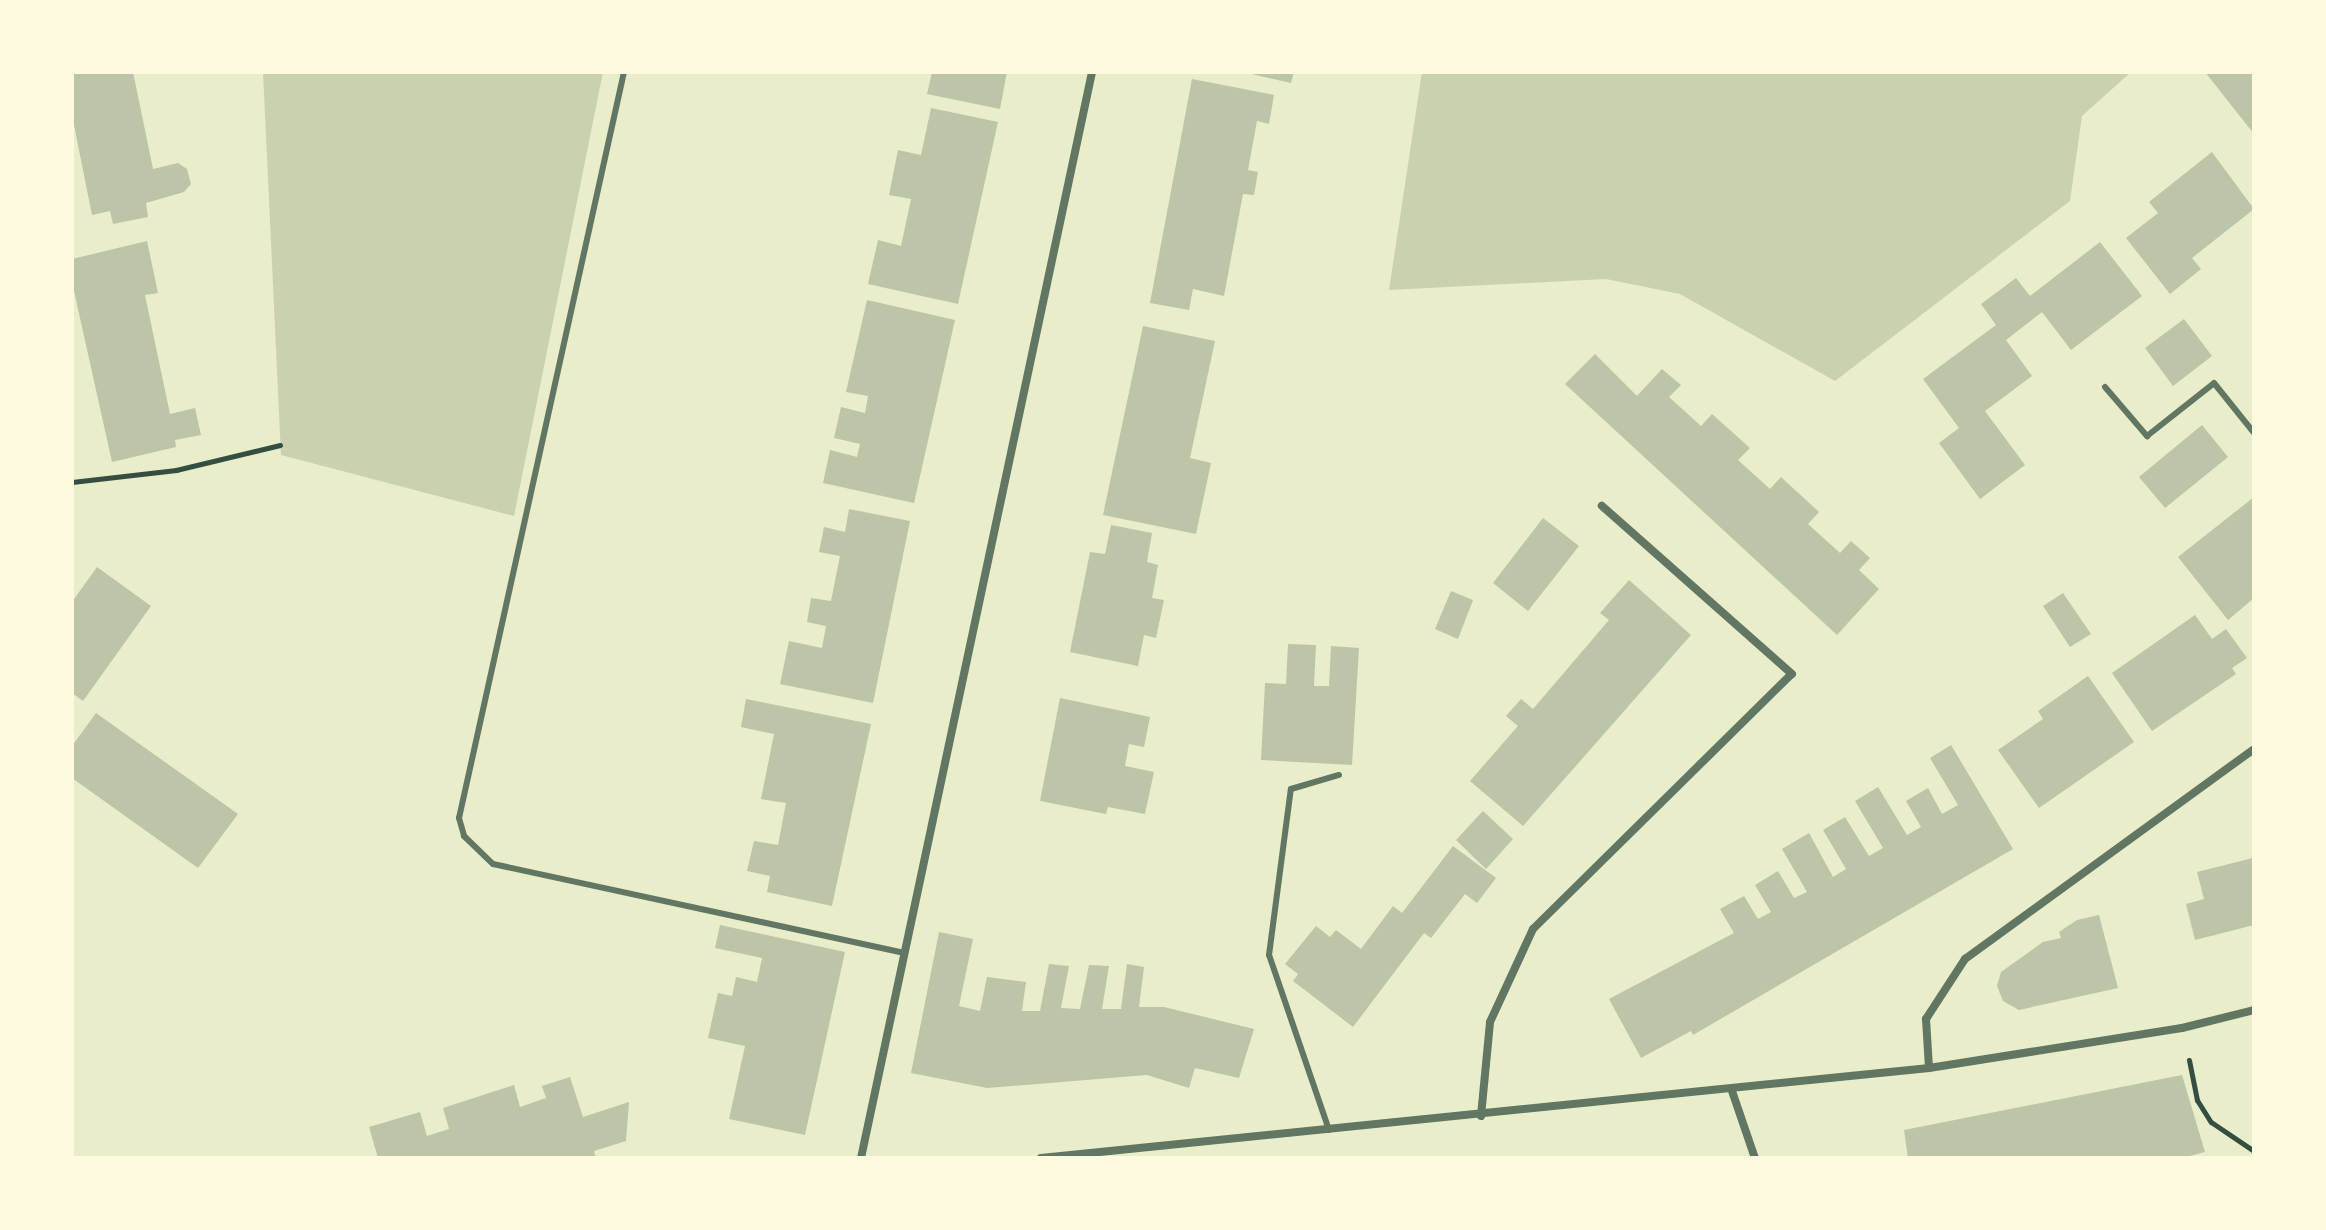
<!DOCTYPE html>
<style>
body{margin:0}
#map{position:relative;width:2326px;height:1230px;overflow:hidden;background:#e9edc9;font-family:"DM Sans",sans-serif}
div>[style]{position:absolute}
.green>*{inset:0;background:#cad2ad}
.building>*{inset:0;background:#bcc5a7}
.path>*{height:5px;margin:-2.5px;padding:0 2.5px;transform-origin:2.5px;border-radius:2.5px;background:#344e41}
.service>*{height:6px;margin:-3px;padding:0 3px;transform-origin:3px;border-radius:3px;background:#617663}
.minor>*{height:8px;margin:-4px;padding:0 4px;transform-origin:4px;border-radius:4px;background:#617663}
span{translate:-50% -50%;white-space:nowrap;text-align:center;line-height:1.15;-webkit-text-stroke:6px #fefae0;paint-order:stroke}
.frame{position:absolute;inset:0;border:74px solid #fefae0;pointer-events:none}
</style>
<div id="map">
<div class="green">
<i style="clip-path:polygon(263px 72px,603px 72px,514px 516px,281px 455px)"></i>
<i style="clip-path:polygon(1422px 72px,2131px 72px,2082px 116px,2070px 201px,1835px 381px,1680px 294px,1606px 279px,1389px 290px)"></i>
</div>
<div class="building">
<i style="clip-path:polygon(72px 72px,133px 72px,153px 169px,178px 163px,187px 169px,191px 184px,184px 192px,146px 203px,148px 217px,113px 224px,110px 211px,92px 215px,72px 115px)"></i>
<i style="clip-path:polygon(932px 72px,1007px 72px,1000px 109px,927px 94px)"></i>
<i style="clip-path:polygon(1243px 72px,1294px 72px,1291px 83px)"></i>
<i style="clip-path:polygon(2205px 72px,2254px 72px,2254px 134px)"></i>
<i style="clip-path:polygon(1192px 79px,1274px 95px,1269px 124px,1257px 121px,1248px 170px,1258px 172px,1254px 195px,1243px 194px,1224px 296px,1193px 289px,1189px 310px,1150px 303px)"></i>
<i style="clip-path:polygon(931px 108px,998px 122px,958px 304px,868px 284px,878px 240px,901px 246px,911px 199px,889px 195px,898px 150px,921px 155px)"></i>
<i style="clip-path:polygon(2212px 152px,2254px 209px,2192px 258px,2201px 269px,2170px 294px,2126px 238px,2158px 213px,2149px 202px)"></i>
<i style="clip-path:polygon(147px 241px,158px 293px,145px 295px,170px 414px,195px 408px,201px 435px,175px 440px,176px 447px,112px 462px,72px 282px,72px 259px)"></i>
<i style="clip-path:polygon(2100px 242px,2142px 296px,2071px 350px,2042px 312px,2006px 340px,2032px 376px,1985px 411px,2025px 465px,1980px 499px,1939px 443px,1959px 428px,1923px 379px,1996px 325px,1981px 304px,2016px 278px,2030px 296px)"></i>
<i style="clip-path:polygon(867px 300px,955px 320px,914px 503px,823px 483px,830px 450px,857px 457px,860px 444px,834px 438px,841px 407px,865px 413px,868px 396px,846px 392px)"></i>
<i style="clip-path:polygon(2184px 319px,2212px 356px,2173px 386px,2145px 348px)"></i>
<i style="clip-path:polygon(1143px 326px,1215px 341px,1190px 458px,1211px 463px,1196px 534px,1103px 515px)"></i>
<i style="clip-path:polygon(1595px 354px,1637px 396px,1662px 369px,1681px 385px,1669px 397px,1701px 426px,1712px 414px,1750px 448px,1738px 460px,1770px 489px,1781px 477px,1819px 512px,1808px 524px,1840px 553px,1851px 541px,1870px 558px,1859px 570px,1879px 589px,1837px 635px,1565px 384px)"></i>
<i style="clip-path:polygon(2202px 425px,2228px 457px,2165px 508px,2139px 477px)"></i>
<i style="clip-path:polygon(2254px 497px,2254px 598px,2228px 620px,2178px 557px)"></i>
<i style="clip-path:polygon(849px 509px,910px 521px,873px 703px,780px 684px,789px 641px,822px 648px,826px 626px,807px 622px,811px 598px,831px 601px,840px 556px,819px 552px,824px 527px,845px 532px)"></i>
<i style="clip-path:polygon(1543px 518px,1579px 546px,1528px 611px,1493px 583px)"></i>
<i style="clip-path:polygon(1111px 525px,1152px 533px,1147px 562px,1158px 565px,1152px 598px,1164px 600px,1156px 638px,1144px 635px,1138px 666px,1070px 652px,1090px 552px,1105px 554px)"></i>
<i style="clip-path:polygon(97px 567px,151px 606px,83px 701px,72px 693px,72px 602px)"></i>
<i style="clip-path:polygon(1629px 580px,1691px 635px,1523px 826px,1470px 781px,1518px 726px,1506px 716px,1521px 699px,1533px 709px,1609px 620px,1600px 613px)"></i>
<i style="clip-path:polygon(1451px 591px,1473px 600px,1458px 639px,1435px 629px)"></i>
<i style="clip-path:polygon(2063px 593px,2091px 634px,2070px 647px,2043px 606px)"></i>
<i style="clip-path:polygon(2195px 615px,2212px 639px,2226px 629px,2247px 658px,2232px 668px,2236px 674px,2152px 731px,2112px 673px)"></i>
<i style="clip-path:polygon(1288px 644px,1316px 645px,1314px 686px,1329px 686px,1331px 646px,1359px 648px,1352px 765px,1261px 760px,1265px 683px,1286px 684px)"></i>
<i style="clip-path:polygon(2088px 676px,2134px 742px,2039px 808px,1998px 750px,2043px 719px,2038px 711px)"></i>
<i style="clip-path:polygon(1060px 698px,1150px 717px,1144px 747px,1129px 744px,1125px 766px,1154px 772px,1145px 814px,1108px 807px,1106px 814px,1040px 801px)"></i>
<i style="clip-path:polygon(746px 699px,871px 724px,832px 906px,767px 892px,770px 876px,747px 871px,754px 841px,778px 845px,786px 803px,761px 799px,774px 734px,741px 727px)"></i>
<i style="clip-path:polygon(96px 713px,238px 814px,198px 868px,72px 778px,72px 746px)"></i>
<i style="clip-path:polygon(1951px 745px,2013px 849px,1693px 1035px,1691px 1031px,1641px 1058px,1609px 999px,1734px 933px,1720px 909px,1744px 896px,1758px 919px,1771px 912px,1755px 885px,1778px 871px,1794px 898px,1807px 892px,1782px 849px,1809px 833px,1833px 877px,1846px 869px,1823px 830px,1845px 817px,1869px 856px,1883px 848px,1855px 801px,1878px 787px,1907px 835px,1921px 827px,1906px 801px,1928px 788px,1942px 814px,1958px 805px,1930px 758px)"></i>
<i style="clip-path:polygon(1483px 811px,1513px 839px,1486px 869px,1456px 840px)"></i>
<i style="clip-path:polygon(1453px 846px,1496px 878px,1477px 903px,1465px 894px,1431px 938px,1424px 933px,1353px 1027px,1293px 981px,1298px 974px,1285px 964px,1316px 926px,1330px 937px,1336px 930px,1361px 949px,1393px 906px,1402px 913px)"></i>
<i style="clip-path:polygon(2253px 858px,2254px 925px,2195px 940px,2186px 904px,2204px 899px,2197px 872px)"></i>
<i style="clip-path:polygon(2099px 915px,2118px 988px,2019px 1010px,2003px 1001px,1997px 986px,2001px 972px,2043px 942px,2061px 938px,2059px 932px,2077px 920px)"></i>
<i style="clip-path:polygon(720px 925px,845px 952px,805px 1135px,729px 1119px,745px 1046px,708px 1038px,718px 993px,732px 996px,736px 977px,757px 982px,762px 958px,715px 948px)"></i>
<i style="clip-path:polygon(939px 932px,973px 939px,959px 1006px,980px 1011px,987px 977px,1026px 982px,1022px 1011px,1040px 1011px,1049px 964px,1069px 966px,1061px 1008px,1080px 1009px,1089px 965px,1109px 966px,1102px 1009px,1121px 1009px,1127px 964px,1144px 967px,1139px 1007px,1164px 1007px,1254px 1029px,1239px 1078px,1195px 1068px,1189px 1088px,1147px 1075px,987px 1088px,911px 1073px)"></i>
<i style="clip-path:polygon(2182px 1075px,2205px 1152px,2182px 1158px,1908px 1158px,1904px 1130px)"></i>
<i style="clip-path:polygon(570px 1077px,583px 1117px,629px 1102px,626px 1141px,594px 1151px,596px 1158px,378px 1158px,369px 1127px,420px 1112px,427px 1136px,449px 1129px,443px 1108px,514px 1085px,520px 1107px,546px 1098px,542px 1086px)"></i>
</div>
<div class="path">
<i style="left:72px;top:482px;width:105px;rotate:-6.6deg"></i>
<i style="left:176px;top:470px;width:107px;rotate:-13.5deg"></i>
<i style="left:2189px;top:1060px;width:41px;rotate:78.7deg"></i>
<i style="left:2197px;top:1100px;width:26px;rotate:58deg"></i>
<i style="left:2211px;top:1122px;width:52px;rotate:34deg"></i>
</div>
<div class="service">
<i style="left:624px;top:72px;width:764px;rotate:102.47deg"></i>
<i style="left:459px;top:818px;width:19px;rotate:74deg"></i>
<i style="left:464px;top:836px;width:40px;rotate:44deg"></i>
<i style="left:493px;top:864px;width:421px;rotate:12.2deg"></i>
<i style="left:2105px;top:387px;width:65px;rotate:49.4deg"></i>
<i style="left:2147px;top:436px;width:85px;rotate:-38.3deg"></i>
<i style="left:2214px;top:383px;width:64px;rotate:51.3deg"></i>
<i style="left:1329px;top:1130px;width:185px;rotate:-108.9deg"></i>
<i style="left:1269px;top:955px;width:167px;rotate:-82.5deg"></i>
<i style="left:1291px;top:789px;width:50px;rotate:-16.3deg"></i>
</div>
<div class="minor">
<i style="left:1929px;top:1068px;width:49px;rotate:-93.5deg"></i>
<i style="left:1926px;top:1019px;width:72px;rotate:-57deg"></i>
<i style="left:1965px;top:959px;width:357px;rotate:-36deg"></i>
<i style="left:1732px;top:1091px;width:71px;rotate:71.1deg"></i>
<i style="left:1481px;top:1116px;width:94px;rotate:-84.5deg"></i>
<i style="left:1490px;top:1022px;width:102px;rotate:-65.2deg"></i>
<i style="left:1533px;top:929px;width:363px;rotate:-44.6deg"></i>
<i style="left:1792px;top:674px;width:254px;rotate:-138.5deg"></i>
<i style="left:861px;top:1158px;width:1110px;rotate:-77.99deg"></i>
<i style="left:1041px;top:1158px;width:893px;rotate:-5.79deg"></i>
<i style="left:1929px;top:1068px;width:256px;rotate:-9deg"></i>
<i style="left:2182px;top:1028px;width:74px;rotate:-14deg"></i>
</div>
<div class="frame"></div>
</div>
